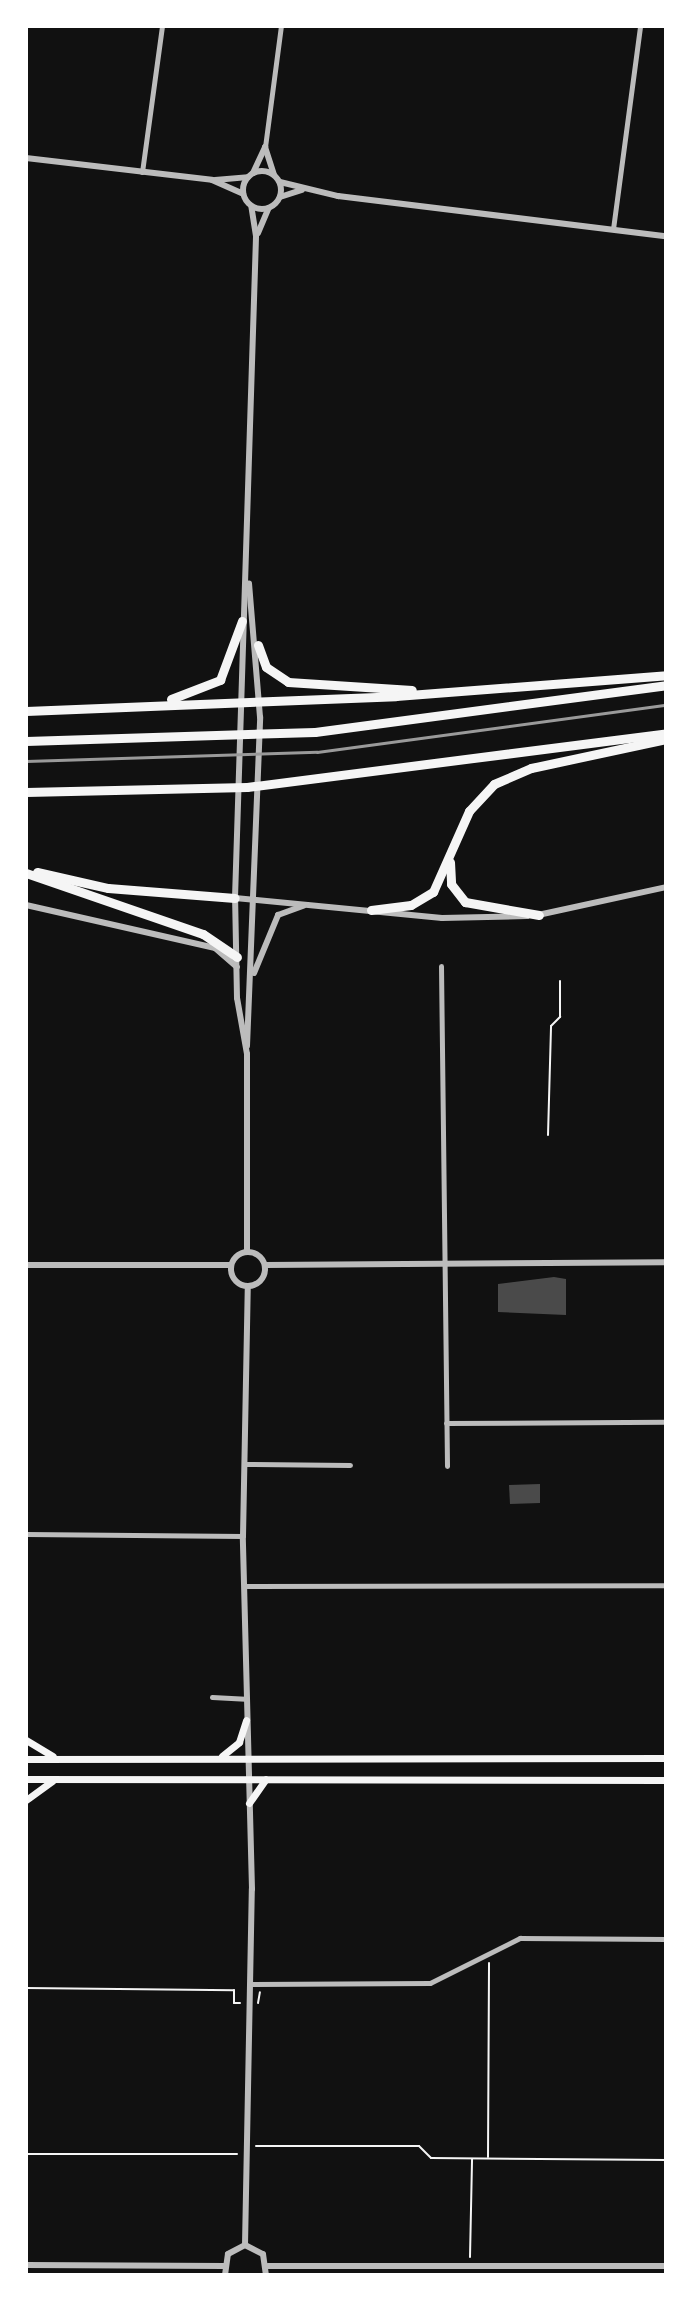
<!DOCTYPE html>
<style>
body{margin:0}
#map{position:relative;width:692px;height:2301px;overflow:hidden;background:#111;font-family:"Space Grotesk",sans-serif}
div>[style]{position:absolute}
.building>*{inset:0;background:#4a4a4a}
.path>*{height:2px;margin:-1px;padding:0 1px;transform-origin:1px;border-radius:1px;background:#f5f5f5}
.minor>*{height:5px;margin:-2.5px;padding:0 2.5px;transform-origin:2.5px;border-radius:2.5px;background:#bcbcbc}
.tertiary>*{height:6px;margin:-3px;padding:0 3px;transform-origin:3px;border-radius:3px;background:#bcbcbc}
.tertiary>.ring{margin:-3px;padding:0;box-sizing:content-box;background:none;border:6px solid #bcbcbc;border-radius:50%}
.secondary>*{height:7px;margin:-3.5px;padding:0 3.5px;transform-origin:3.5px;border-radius:3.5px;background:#f5f5f5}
.motorway>*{height:9px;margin:-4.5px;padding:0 4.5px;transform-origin:4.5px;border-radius:4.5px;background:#f5f5f5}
.rail>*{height:3px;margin:-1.5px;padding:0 1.5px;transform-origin:1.5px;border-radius:1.5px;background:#9a9a9a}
span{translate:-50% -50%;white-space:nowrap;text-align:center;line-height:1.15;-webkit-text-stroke:6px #fff;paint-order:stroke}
.frame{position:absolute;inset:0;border:28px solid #fff;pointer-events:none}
</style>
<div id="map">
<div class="building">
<i style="clip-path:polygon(554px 1277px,566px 1279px,566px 1315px,498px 1312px,498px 1284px)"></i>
<i style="clip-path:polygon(540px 1484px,540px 1503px,510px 1504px,509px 1485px)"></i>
</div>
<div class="path">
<i style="left:548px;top:1135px;width:109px;rotate:-88.4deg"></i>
<i style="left:551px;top:1026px;width:13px;rotate:-45deg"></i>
<i style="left:560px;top:1017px;width:36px;rotate:-90deg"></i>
<i style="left:26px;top:1988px;width:208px;rotate:0.6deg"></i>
<i style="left:234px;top:1990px;width:13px;rotate:90deg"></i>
<i style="left:234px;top:2003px;width:6px"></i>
<i style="left:258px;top:2003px;width:11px;rotate:-80deg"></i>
<i style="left:256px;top:2146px;width:163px"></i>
<i style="left:419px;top:2146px;width:17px;rotate:45deg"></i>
<i style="left:431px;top:2158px;width:235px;rotate:0.5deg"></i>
<i style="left:26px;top:2154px;width:211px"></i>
<i style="left:488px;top:2157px;width:194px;rotate:-89.7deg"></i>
<i style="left:470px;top:2257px;width:98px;rotate:-88.8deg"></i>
</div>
<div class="minor">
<i style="left:265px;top:147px;width:122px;rotate:-82.5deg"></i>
<i style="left:142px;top:172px;width:147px;rotate:-82.2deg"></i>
<i style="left:613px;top:229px;width:205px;rotate:-82.4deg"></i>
<i style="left:441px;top:966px;width:500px;rotate:89.31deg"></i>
<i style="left:446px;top:1423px;width:220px;rotate:-0.3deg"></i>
<i style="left:245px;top:1464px;width:105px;rotate:0.5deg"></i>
<i style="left:26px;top:1534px;width:217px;rotate:0.5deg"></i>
<i style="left:244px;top:1586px;width:422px;rotate:-0.1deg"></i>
<i style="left:212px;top:1697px;width:33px;rotate:3deg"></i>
<i style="left:250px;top:1984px;width:180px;rotate:-0.3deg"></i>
<i style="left:430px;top:1983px;width:101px;rotate:-26.6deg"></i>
<i style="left:520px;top:1938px;width:146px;rotate:0.4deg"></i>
</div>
<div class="tertiary">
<i style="left:265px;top:147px;width:29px;rotate:72deg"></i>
<i style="left:26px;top:158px;width:187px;rotate:6.7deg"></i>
<i style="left:212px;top:180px;width:34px;rotate:24deg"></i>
<i class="ring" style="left:243px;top:171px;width:32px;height:32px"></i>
<i style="left:253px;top:173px;width:29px;rotate:-65deg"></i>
<i style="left:215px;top:180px;width:33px;rotate:-5deg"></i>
<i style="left:280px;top:182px;width:60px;rotate:13.6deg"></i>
<i style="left:338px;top:196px;width:330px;rotate:7deg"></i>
<i style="left:280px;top:197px;width:23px;rotate:-18deg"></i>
<i style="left:258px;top:233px;width:26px;rotate:-67deg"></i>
<i style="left:235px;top:898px;width:208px;rotate:5.5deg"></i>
<i style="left:442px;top:918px;width:85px;rotate:-1.3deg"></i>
<i style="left:26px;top:905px;width:194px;rotate:12.8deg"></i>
<i style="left:215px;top:948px;width:29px;rotate:41deg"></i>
<i style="left:538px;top:915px;width:131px;rotate:-12.3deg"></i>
<i style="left:254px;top:973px;width:63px;rotate:-67.5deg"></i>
<i style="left:278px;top:915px;width:27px;rotate:-20deg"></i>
<i style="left:247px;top:1046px;width:329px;rotate:-87.7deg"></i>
<i style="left:260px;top:717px;width:134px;rotate:-94.7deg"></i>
<i style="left:247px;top:1251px;width:197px;rotate:-90deg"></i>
<i style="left:247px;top:1054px;width:57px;rotate:-100.1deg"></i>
<i style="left:237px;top:998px;width:100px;rotate:-91.1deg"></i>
<i style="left:235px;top:898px;width:662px;rotate:-88.18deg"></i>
<i style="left:256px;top:236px;width:30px;rotate:-99deg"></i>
<i class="ring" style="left:231px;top:1252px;width:28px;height:28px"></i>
<i style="left:26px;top:1265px;width:205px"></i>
<i style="left:265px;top:1265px;width:401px;rotate:-0.4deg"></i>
<i style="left:245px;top:2245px;width:356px;rotate:-88.9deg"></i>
<i style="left:252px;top:1889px;width:353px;rotate:-91.5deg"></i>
<i style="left:243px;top:1536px;width:250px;rotate:-88.9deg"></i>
<i style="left:26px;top:2265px;width:198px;rotate:0.3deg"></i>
<i style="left:268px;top:2266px;width:398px"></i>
<i style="left:225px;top:2275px;width:21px;rotate:-82deg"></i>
<i style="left:228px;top:2254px;width:19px;rotate:-28deg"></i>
<i style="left:245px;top:2245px;width:20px;rotate:27deg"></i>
<i style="left:263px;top:2254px;width:21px;rotate:82deg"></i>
</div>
<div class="secondary">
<i style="left:26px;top:1740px;width:31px;rotate:31deg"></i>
<i style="left:222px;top:1756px;width:22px;rotate:-39deg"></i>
<i style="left:239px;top:1742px;width:23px;rotate:-72deg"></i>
<i style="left:26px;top:1759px;width:640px;rotate:-0.09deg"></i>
<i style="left:26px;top:1779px;width:640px;rotate:0.09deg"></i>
<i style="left:26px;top:1800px;width:32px;rotate:-36deg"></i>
<i style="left:249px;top:1803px;width:29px;rotate:-55deg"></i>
</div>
<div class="motorway">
<i style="left:258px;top:645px;width:23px;rotate:70deg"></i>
<i style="left:266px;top:667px;width:27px;rotate:34deg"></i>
<i style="left:288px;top:682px;width:124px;rotate:3.7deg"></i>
<i style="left:171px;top:699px;width:53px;rotate:-21.2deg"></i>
<i style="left:220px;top:680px;width:63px;rotate:-69.6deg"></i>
<i style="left:26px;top:711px;width:370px;rotate:-2.3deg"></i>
<i style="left:396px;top:696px;width:271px;rotate:-4.4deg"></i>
<i style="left:26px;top:741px;width:289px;rotate:-1.8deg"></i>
<i style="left:315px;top:732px;width:354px;rotate:-7.6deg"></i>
<i style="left:26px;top:792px;width:221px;rotate:-1.3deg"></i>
<i style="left:247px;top:787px;width:422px;rotate:-7.3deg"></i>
<i style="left:450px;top:862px;width:22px;rotate:87deg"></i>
<i style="left:451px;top:884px;width:23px;rotate:52deg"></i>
<i style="left:465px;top:902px;width:75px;rotate:10deg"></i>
<i style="left:37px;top:872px;width:73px;rotate:12.7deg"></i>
<i style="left:108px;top:888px;width:127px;rotate:4.5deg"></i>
<i style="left:26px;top:873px;width:187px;rotate:19deg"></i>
<i style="left:203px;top:934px;width:41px;rotate:34.1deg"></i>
<i style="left:371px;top:910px;width:40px;rotate:-7.1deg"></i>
<i style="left:411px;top:905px;width:26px;rotate:-31deg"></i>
<i style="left:433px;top:892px;width:89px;rotate:-66deg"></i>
<i style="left:469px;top:811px;width:37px;rotate:-47deg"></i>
<i style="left:494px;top:784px;width:40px;rotate:-23.4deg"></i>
<i style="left:531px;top:768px;width:138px;rotate:-12.1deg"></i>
</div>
<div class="rail">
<i style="left:26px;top:761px;width:291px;rotate:-1.8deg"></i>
<i style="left:317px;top:752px;width:352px;rotate:-7.7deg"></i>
</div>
<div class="frame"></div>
</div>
